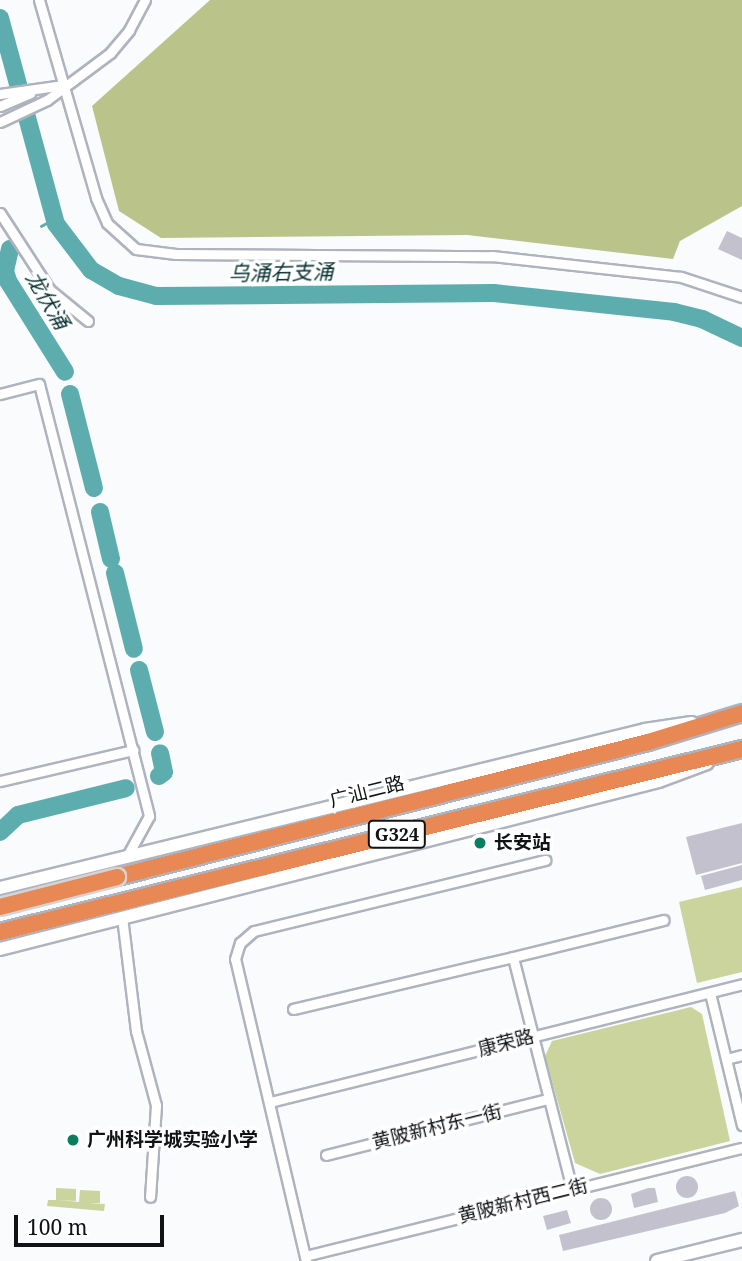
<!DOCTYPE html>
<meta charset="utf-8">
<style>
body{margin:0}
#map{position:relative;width:742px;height:1261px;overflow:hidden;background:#f9fbfd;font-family:"Noto Serif","Noto Sans SC",serif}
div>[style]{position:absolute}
.green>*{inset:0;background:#cad49c}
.forest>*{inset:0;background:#bac389}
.stream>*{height:2.5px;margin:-1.25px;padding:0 1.25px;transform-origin:1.25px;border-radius:1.25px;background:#5dadae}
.river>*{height:18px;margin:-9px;padding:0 9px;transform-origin:9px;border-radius:9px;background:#5dadae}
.building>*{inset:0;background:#c2c1cd}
.round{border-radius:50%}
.roads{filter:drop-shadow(2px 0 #aeb3be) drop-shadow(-2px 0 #aeb3be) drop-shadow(0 2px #aeb3be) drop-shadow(0 -2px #aeb3be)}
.minor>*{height:9px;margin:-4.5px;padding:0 4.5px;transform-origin:4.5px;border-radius:4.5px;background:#fff}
.tertiary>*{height:12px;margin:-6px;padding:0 6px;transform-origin:6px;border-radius:6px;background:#fff}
.trunk>*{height:16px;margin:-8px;padding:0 8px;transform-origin:8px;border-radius:8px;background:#e88854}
.bridges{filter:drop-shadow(2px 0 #d4d4d5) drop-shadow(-2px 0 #d4d4d5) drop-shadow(0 2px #d4d4d5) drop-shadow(0 -2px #d4d4d5)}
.trunk-bridge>*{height:16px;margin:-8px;padding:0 8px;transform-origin:8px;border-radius:8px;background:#e88854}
.dots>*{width:19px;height:19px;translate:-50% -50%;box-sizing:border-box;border:4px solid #fff;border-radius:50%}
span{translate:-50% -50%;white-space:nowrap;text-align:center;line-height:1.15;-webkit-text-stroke:7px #fff;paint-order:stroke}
.shield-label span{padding:2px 5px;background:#fff;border:2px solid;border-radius:5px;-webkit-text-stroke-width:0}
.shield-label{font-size:18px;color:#101216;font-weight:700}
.street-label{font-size:19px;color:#101216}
.poi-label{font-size:19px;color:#101216;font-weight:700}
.left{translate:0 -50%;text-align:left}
.water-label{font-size:21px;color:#063030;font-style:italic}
.scale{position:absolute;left:14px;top:1215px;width:150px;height:32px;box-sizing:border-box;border:4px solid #101216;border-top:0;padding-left:9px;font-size:21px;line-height:24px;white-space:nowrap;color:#101216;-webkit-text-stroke:5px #fff;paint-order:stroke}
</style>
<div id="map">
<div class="green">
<i style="clip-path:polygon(742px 887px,742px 972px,697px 983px,679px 902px)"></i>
<i style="clip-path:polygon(691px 1007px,702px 1014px,730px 1141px,600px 1174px,575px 1163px,545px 1056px,552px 1041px)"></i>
<i style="clip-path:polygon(56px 1188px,76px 1189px,76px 1201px,59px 1200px,79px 1202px,80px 1190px,100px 1191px,100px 1203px,88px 1203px,105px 1204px,104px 1211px,47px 1206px,48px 1200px,56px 1200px)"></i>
</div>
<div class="forest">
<i style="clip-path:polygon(210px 0,742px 0,742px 206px,680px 241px,673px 259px,467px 235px,161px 238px,119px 211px,92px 106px)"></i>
</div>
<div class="stream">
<i style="left:41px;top:226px;width:15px;rotate:-28deg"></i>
</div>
<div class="river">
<i style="left:0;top:18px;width:213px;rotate:74.8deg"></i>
<i style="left:56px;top:224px;width:58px;rotate:52.7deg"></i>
<i style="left:91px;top:270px;width:32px;rotate:30deg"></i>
<i style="left:119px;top:286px;width:39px;rotate:15deg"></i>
<i style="left:157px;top:296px;width:337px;rotate:-0.5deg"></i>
<i style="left:494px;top:293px;width:181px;rotate:6deg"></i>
<i style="left:674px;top:312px;width:29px;rotate:14deg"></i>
<i style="left:702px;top:319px;width:44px;rotate:25.4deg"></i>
<i style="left:10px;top:249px;width:23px;rotate:103deg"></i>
<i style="left:5px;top:271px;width:10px;rotate:73deg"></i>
<i style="left:8px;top:281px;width:107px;rotate:57.9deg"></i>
<i style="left:70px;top:394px;width:97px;rotate:75.7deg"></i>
<i style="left:100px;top:512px;width:48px;rotate:76.8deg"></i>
<i style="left:115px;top:573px;width:78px;rotate:76deg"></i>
<i style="left:139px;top:670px;width:64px;rotate:75.5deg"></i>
<i style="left:159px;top:776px;width:6px;rotate:-39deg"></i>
<i style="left:164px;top:772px;width:19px;rotate:-102deg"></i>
<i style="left:0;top:832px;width:25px;rotate:-43deg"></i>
<i style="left:18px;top:815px;width:111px;rotate:-14deg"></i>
</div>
<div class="building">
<i style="clip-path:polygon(727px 231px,742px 238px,742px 260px,718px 249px)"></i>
<i style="clip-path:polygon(742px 823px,742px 863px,696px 875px,686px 837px)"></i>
<i style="clip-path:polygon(742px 865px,742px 880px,705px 890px,701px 876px)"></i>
<i class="round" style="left:676px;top:1176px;width:22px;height:22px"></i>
<i style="clip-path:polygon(648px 1188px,655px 1188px,658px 1202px,634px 1208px,631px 1194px)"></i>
<i style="clip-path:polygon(735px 1191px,739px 1206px,725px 1213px,563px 1251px,559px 1235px)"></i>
<i class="round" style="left:590px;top:1198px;width:22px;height:22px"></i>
<i style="clip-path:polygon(567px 1210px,571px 1223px,547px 1230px,543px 1216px)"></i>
</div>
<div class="roads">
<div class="minor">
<i style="left:39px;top:0;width:206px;rotate:73.9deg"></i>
<i style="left:96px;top:198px;width:27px;rotate:66deg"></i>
<i style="left:107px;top:223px;width:39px;rotate:42deg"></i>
<i style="left:136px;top:249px;width:40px;rotate:7.1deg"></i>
<i style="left:176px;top:254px;width:316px;rotate:0.4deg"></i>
<i style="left:492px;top:256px;width:190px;rotate:6.3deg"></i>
<i style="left:681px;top:277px;width:64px;rotate:18.2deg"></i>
<i style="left:0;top:94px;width:64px;rotate:-8.1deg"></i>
<i style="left:0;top:106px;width:33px;rotate:-23deg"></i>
<i style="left:0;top:122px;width:52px;rotate:-25.1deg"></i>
<i style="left:47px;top:100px;width:79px;rotate:-36.7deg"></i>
<i style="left:110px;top:53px;width:30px;rotate:-50deg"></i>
<i style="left:129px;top:30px;width:34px;rotate:-62deg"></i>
<i style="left:0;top:213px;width:92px;rotate:57deg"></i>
<i style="left:50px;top:290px;width:49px;rotate:39.2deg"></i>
<i style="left:0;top:394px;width:40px;rotate:-14.4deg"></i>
<i style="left:39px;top:384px;width:446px;rotate:75.7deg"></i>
<i style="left:149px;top:816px;width:48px;rotate:118.7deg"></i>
<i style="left:0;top:781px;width:137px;rotate:-13.1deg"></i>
<i style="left:122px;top:917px;width:115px;rotate:83deg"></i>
<i style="left:136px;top:1031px;width:77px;rotate:74.9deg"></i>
<i style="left:156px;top:1105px;width:92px;rotate:93.7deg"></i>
<i style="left:710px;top:993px;width:136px;rotate:76.4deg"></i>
<i style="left:293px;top:1009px;width:226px;rotate:-13.3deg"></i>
<i style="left:726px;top:1059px;width:16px;rotate:-14deg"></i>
<i style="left:270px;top:1102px;width:487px;rotate:-14deg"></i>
<i style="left:326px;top:1155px;width:229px;rotate:-14.2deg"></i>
<i style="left:572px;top:1189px;width:239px;rotate:-104.3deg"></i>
<i style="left:513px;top:957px;width:155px;rotate:-13.8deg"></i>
<i style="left:305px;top:1256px;width:450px;rotate:-13.9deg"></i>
<i style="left:306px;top:1261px;width:310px;rotate:-103.2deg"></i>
<i style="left:235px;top:959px;width:17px;rotate:-73deg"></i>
<i style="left:240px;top:943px;width:18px;rotate:-41deg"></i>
<i style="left:254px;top:931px;width:300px;rotate:-13.7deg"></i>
</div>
<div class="tertiary">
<i style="left:0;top:888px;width:664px;rotate:-13.76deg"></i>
<i style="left:645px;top:730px;width:47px;rotate:-8.7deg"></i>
<i style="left:0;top:949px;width:680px;rotate:-14.3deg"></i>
<i style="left:659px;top:781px;width:51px;rotate:-20.6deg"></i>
<i style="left:657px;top:1261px;width:88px;rotate:-13.9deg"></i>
</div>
<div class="trunk">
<i style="left:117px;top:877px;width:548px;rotate:-14.26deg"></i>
<i style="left:648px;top:742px;width:98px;rotate:-17.1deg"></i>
<i style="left:0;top:932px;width:764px;rotate:-13.85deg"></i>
</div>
</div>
<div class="bridges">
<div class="trunk-bridge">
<i style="left:0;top:907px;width:121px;rotate:-14.4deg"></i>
</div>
</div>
<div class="dots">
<i style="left:480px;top:843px;background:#077f5e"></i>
<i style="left:73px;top:1140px;background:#077f5e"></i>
</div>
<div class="shield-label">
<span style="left:397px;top:834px">G324</span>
</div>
<div class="street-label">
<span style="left:367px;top:792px;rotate:-14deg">广汕二路</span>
<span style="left:506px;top:1043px;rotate:-14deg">康荣路</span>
<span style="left:437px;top:1127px;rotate:-14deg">黄陂新村东一街</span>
<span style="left:523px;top:1201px;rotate:-14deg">黄陂新村西二街</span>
</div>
<div class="poi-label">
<span class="left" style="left:494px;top:843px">长安站</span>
<span class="left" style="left:87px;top:1140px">广州科学城实验小学</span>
</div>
<div class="water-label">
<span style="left:281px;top:272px;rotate:-1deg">乌涌右支涌</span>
<span style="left:48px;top:300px;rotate:59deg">龙伏涌</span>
</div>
<div class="scale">100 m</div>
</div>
